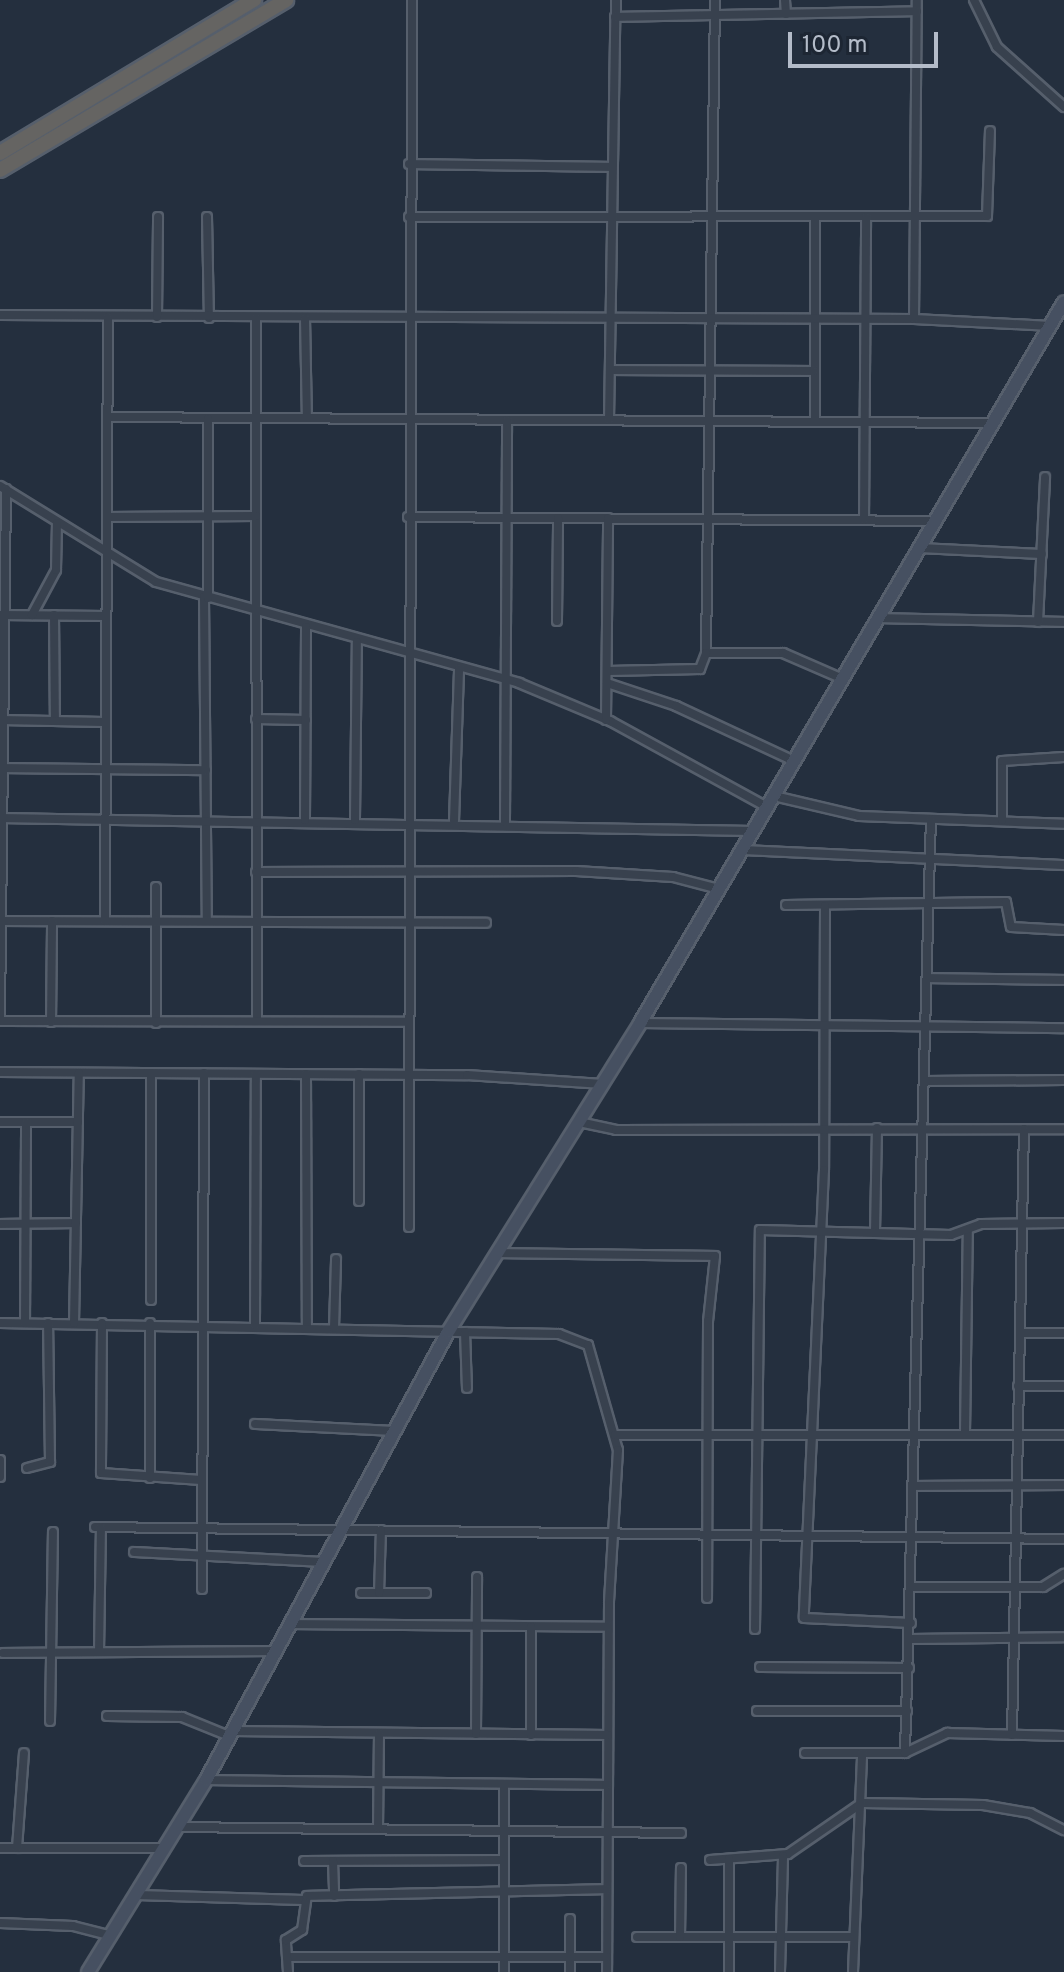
<!DOCTYPE html>
<style>
body{margin:0}
#map{position:relative;width:1064px;height:1972px;overflow:hidden;background:#242f3e;font-family:Overpass,sans-serif}
div>[style]{position:absolute}
.roads{filter:drop-shadow(2px 0 #565f6c) drop-shadow(-2px 0 #565f6c) drop-shadow(0 2px #565f6c) drop-shadow(0 -2px #565f6c)}
.minor>*{height:8px;margin:-4px;padding:0 4px;transform-origin:4px;border-radius:4px;background:#38414e}
.secondary>*{height:12px;margin:-6px;padding:0 6px;transform-origin:6px;border-radius:6px;background:#465061}
.trunk>*{height:14px;margin:-7px;padding:0 7px;transform-origin:7px;border-radius:7px;background:#656462}
span{translate:-50% -50%;white-space:nowrap;text-align:center;line-height:1.15;-webkit-text-stroke:7px #1d2633;paint-order:stroke}
.scale{position:absolute;left:788px;top:32px;width:150px;height:36px;box-sizing:border-box;border:4px solid #b4bcc9;border-top:0;padding-left:10px;font-size:24px;line-height:28px;white-space:nowrap;color:#b4bcc9;-webkit-text-stroke:6px #1d2633;paint-order:stroke}
</style>
<div id="map">
<div class="roads">
<div class="minor">
<i style="left:616px;top:0;width:17px;rotate:90deg"></i>
<i style="left:715px;top:0;width:653px;rotate:90.79deg"></i>
<i style="left:706px;top:653px;width:77px"></i>
<i style="left:783px;top:653px;width:65px;rotate:23.4deg"></i>
<i style="left:785px;top:0;width:14px;rotate:86deg"></i>
<i style="left:974px;top:0;width:52px;rotate:63.9deg"></i>
<i style="left:997px;top:47px;width:90px;rotate:41.8deg"></i>
<i style="left:409px;top:164px;width:203px;rotate:0.8deg"></i>
<i style="left:207px;top:217px;width:101px;rotate:88.9deg"></i>
<i style="left:409px;top:217px;width:578px;rotate:-0.1deg"></i>
<i style="left:987px;top:216px;width:85px;rotate:-88deg"></i>
<i style="left:815px;top:217px;width:205px;rotate:90deg"></i>
<i style="left:0;top:315px;width:914px;rotate:0.25deg"></i>
<i style="left:914px;top:319px;width:136px;rotate:2.9deg"></i>
<i style="left:157px;top:317px;width:100px;rotate:-89.4deg"></i>
<i style="left:256px;top:318px;width:703px;rotate:89.92deg"></i>
<i style="left:305px;top:318px;width:100px;rotate:88.9deg"></i>
<i style="left:914px;top:319px;width:319px;rotate:-89.5deg"></i>
<i style="left:610px;top:370px;width:204px;rotate:0.3deg"></i>
<i style="left:108px;top:417px;width:885px;rotate:0.39deg"></i>
<i style="left:609px;top:420px;width:403px;rotate:-89.1deg"></i>
<i style="left:615px;top:17px;width:302px;rotate:-1.1deg"></i>
<i style="left:0;top:486px;width:183px;rotate:31.6deg"></i>
<i style="left:156px;top:582px;width:377px;rotate:15.5deg"></i>
<i style="left:519px;top:683px;width:99px;rotate:22.7deg"></i>
<i style="left:610px;top:721px;width:179px;rotate:28.7deg"></i>
<i style="left:107px;top:517px;width:149px;rotate:-0.4deg"></i>
<i style="left:408px;top:517px;width:528px;rotate:0.43deg"></i>
<i style="left:864px;top:520px;width:303px;rotate:-89.6deg"></i>
<i style="left:919px;top:548px;width:123px;rotate:2.8deg"></i>
<i style="left:204px;top:597px;width:323px;rotate:89.5deg"></i>
<i style="left:208px;top:598px;width:179px;rotate:-90deg"></i>
<i style="left:0;top:615px;width:106px;rotate:0.5deg"></i>
<i style="left:32px;top:615px;width:51px;rotate:-61.9deg"></i>
<i style="left:56px;top:570px;width:47px;rotate:-88.8deg"></i>
<i style="left:54px;top:615px;width:106px;rotate:89.5deg"></i>
<i style="left:879px;top:618px;width:185px;rotate:1.2deg"></i>
<i style="left:557px;top:621px;width:103px;rotate:-89.4deg"></i>
<i style="left:1038px;top:622px;width:145px;rotate:-87.2deg"></i>
<i style="left:608px;top:671px;width:92px;rotate:-1.2deg"></i>
<i style="left:700px;top:669px;width:17px;rotate:-69deg"></i>
<i style="left:607px;top:683px;width:73px;rotate:18.4deg"></i>
<i style="left:676px;top:706px;width:130px;rotate:25deg"></i>
<i style="left:256px;top:719px;width:50px;rotate:1.1deg"></i>
<i style="left:1px;top:720px;width:103px;rotate:1.1deg"></i>
<i style="left:606px;top:720px;width:202px;rotate:-89.4deg"></i>
<i style="left:0;top:768px;width:206px;rotate:0.6deg"></i>
<i style="left:774px;top:796px;width:87px;rotate:13.2deg"></i>
<i style="left:859px;top:816px;width:205px;rotate:2.2deg"></i>
<i style="left:0;top:818px;width:754px;rotate:0.99deg"></i>
<i style="left:305px;top:820px;width:193px;rotate:-89.7deg"></i>
<i style="left:355px;top:820px;width:178px;rotate:-89.4deg"></i>
<i style="left:1002px;top:820px;width:59px;rotate:-90deg"></i>
<i style="left:1002px;top:761px;width:62px;rotate:-3.7deg"></i>
<i style="left:454px;top:821px;width:153px;rotate:-88.1deg"></i>
<i style="left:505px;top:822px;width:402px;rotate:-89.7deg"></i>
<i style="left:742px;top:850px;width:322px;rotate:2.7deg"></i>
<i style="left:256px;top:872px;width:320px;rotate:-0.2deg"></i>
<i style="left:576px;top:871px;width:97px;rotate:3.5deg"></i>
<i style="left:673px;top:877px;width:48px;rotate:14.6deg"></i>
<i style="left:156px;top:887px;width:136px;rotate:90deg"></i>
<i style="left:786px;top:905px;width:220px;rotate:-0.8deg"></i>
<i style="left:1006px;top:902px;width:25px;rotate:79deg"></i>
<i style="left:1011px;top:927px;width:53px;rotate:3.2deg"></i>
<i style="left:825px;top:906px;width:264px;rotate:90.2deg"></i>
<i style="left:824px;top:1170px;width:448px;rotate:92.6deg"></i>
<i style="left:804px;top:1618px;width:107px;rotate:2.7deg"></i>
<i style="left:0;top:921px;width:486px;rotate:0.2deg"></i>
<i style="left:105px;top:921px;width:604px;rotate:-89.72deg"></i>
<i style="left:927px;top:978px;width:137px;rotate:0.8deg"></i>
<i style="left:0;top:1017px;width:528px;rotate:-89.35deg"></i>
<i style="left:0;top:1021px;width:406px;rotate:0.1deg"></i>
<i style="left:51px;top:1022px;width:101px;rotate:-89.4deg"></i>
<i style="left:640px;top:1023px;width:424px;rotate:0.7deg"></i>
<i style="left:0;top:1072px;width:467px;rotate:0.4deg"></i>
<i style="left:467px;top:1075px;width:136px;rotate:3.8deg"></i>
<i style="left:306px;top:1074px;width:253px;rotate:89.8deg"></i>
<i style="left:926px;top:1081px;width:138px;rotate:-0.4deg"></i>
<i style="left:0;top:1122px;width:78px"></i>
<i style="left:579px;top:1122px;width:38px;rotate:12deg"></i>
<i style="left:616px;top:1130px;width:448px;rotate:-0.1deg"></i>
<i style="left:359px;top:1201px;width:127px;rotate:-90deg"></i>
<i style="left:0;top:1224px;width:76px;rotate:-0.8deg"></i>
<i style="left:409px;top:1227px;width:1227px;rotate:-89.86deg"></i>
<i style="left:875px;top:1232px;width:104px;rotate:-88.9deg"></i>
<i style="left:497px;top:1253px;width:218px;rotate:0.8deg"></i>
<i style="left:715px;top:1256px;width:65px;rotate:96.1deg"></i>
<i style="left:708px;top:1321px;width:277px;rotate:90.2deg"></i>
<i style="left:151px;top:1300px;width:227px;rotate:-90deg"></i>
<i style="left:0;top:1323px;width:559px;rotate:1.13deg"></i>
<i style="left:559px;top:1334px;width:31px;rotate:21deg"></i>
<i style="left:588px;top:1345px;width:109px;rotate:74.1deg"></i>
<i style="left:618px;top:1450px;width:153px;rotate:93.4deg"></i>
<i style="left:609px;top:1603px;width:369px;rotate:90.3deg"></i>
<i style="left:25px;top:1323px;width:201px;rotate:-89.7deg"></i>
<i style="left:74px;top:1323px;width:250px;rotate:-88.9deg"></i>
<i style="left:102px;top:1323px;width:150px;rotate:90.4deg"></i>
<i style="left:101px;top:1473px;width:100px;rotate:4deg"></i>
<i style="left:150px;top:1323px;width:155px;rotate:90deg"></i>
<i style="left:255px;top:1325px;width:251px;rotate:-89.8deg"></i>
<i style="left:334px;top:1328px;width:69px;rotate:-88.3deg"></i>
<i style="left:465px;top:1332px;width:56px;rotate:88deg"></i>
<i style="left:1020px;top:1333px;width:44px"></i>
<i style="left:1018px;top:1386px;width:46px"></i>
<i style="left:255px;top:1424px;width:140px;rotate:2.9deg"></i>
<i style="left:965px;top:1433px;width:203px;rotate:-89.2deg"></i>
<i style="left:615px;top:1435px;width:449px"></i>
<i style="left:0;top:1460px;width:17px;rotate:90deg"></i>
<i style="left:27px;top:1468px;width:24px;rotate:-15deg"></i>
<i style="left:50px;top:1462px;width:139px;rotate:-90.8deg"></i>
<i style="left:914px;top:1486px;width:150px;rotate:-0.4deg"></i>
<i style="left:95px;top:1527px;width:969px;rotate:0.71deg"></i>
<i style="left:134px;top:1552px;width:190px;rotate:3deg"></i>
<i style="left:913px;top:1587px;width:130px"></i>
<i style="left:1043px;top:1587px;width:25px;rotate:-32deg"></i>
<i style="left:202px;top:1589px;width:516px;rotate:-89.78deg"></i>
<i style="left:361px;top:1593px;width:65px"></i>
<i style="left:379px;top:1593px;width:63px;rotate:-88.2deg"></i>
<i style="left:289px;top:1624px;width:319px;rotate:0.5deg"></i>
<i style="left:755px;top:1629px;width:399px;rotate:-89.3deg"></i>
<i style="left:760px;top:1230px;width:191px;rotate:1.5deg"></i>
<i style="left:951px;top:1235px;width:32px;rotate:-20deg"></i>
<i style="left:981px;top:1224px;width:83px;rotate:-0.7deg"></i>
<i style="left:911px;top:1639px;width:153px;rotate:-0.7deg"></i>
<i style="left:99px;top:1652px;width:125px;rotate:-89.1deg"></i>
<i style="left:3px;top:1653px;width:271px;rotate:-0.4deg"></i>
<i style="left:760px;top:1667px;width:149px;rotate:0.4deg"></i>
<i style="left:757px;top:1711px;width:150px"></i>
<i style="left:107px;top:1716px;width:75px;rotate:0.8deg"></i>
<i style="left:182px;top:1717px;width:51px;rotate:22deg"></i>
<i style="left:50px;top:1721px;width:189px;rotate:-89.1deg"></i>
<i style="left:232px;top:1731px;width:376px;rotate:0.6deg"></i>
<i style="left:476px;top:1734px;width:157px;rotate:-89.6deg"></i>
<i style="left:531px;top:1735px;width:108px;rotate:-90deg"></i>
<i style="left:1012px;top:1735px;width:606px;rotate:-88.87deg"></i>
<i style="left:805px;top:1753px;width:100px"></i>
<i style="left:905px;top:1753px;width:934px;rotate:-88.41deg"></i>
<i style="left:905px;top:1753px;width:47px;rotate:-25.5deg"></i>
<i style="left:947px;top:1733px;width:117px;rotate:1.5deg"></i>
<i style="left:206px;top:1780px;width:402px;rotate:0.7deg"></i>
<i style="left:176px;top:1827px;width:505px;rotate:0.68deg"></i>
<i style="left:378px;top:1828px;width:95px;rotate:-89.4deg"></i>
<i style="left:0;top:1848px;width:164px"></i>
<i style="left:17px;top:1848px;width:95px;rotate:-85.8deg"></i>
<i style="left:710px;top:1860px;width:78px;rotate:-4.4deg"></i>
<i style="left:788px;top:1854px;width:90px;rotate:-34.6deg"></i>
<i style="left:862px;top:1803px;width:121px;rotate:0.9deg"></i>
<i style="left:983px;top:1805px;width:48px;rotate:9.7deg"></i>
<i style="left:1030px;top:1813px;width:38px;rotate:27deg"></i>
<i style="left:304px;top:1861px;width:200px;rotate:-0.3deg"></i>
<i style="left:333px;top:1861px;width:35px;rotate:88deg"></i>
<i style="left:137px;top:1895px;width:166px;rotate:1.7deg"></i>
<i style="left:0;top:1923px;width:73px;rotate:2.4deg"></i>
<i style="left:73px;top:1926px;width:40px;rotate:14.4deg"></i>
<i style="left:637px;top:1937px;width:215px"></i>
<i style="left:680px;top:1937px;width:69px;rotate:-89.2deg"></i>
<i style="left:287px;top:1957px;width:320px"></i>
<i style="left:288px;top:1972px;width:32px;rotate:-94deg"></i>
<i style="left:286px;top:1940px;width:19px;rotate:-32deg"></i>
<i style="left:302px;top:1930px;width:34px;rotate:-82deg"></i>
<i style="left:307px;top:1896px;width:300px;rotate:-1.3deg"></i>
<i style="left:504px;top:1972px;width:188px;rotate:-90deg"></i>
<i style="left:570px;top:1972px;width:53px;rotate:-90deg"></i>
<i style="left:729px;top:1972px;width:113px;rotate:-90deg"></i>
<i style="left:780px;top:1972px;width:116px;rotate:-88.5deg"></i>
<i style="left:853px;top:1972px;width:219px;rotate:-87.6deg"></i>
</div>
<div class="secondary">
<i style="left:88px;top:1972px;width:225px;rotate:-58.4deg"></i>
<i style="left:206px;top:1780px;width:509px;rotate:-61.62deg"></i>
<i style="left:448px;top:1332px;width:364px;rotate:-58.1deg"></i>
<i style="left:640px;top:1023px;width:836px;rotate:-59.54deg"></i>
</div>
<div class="trunk">
<i style="left:0;top:153px;width:297px;rotate:-31.1deg"></i>
<i style="left:0;top:170px;width:333px;rotate:-30.7deg"></i>
</div>
</div>
<div class="scale">100 m</div>
</div>
